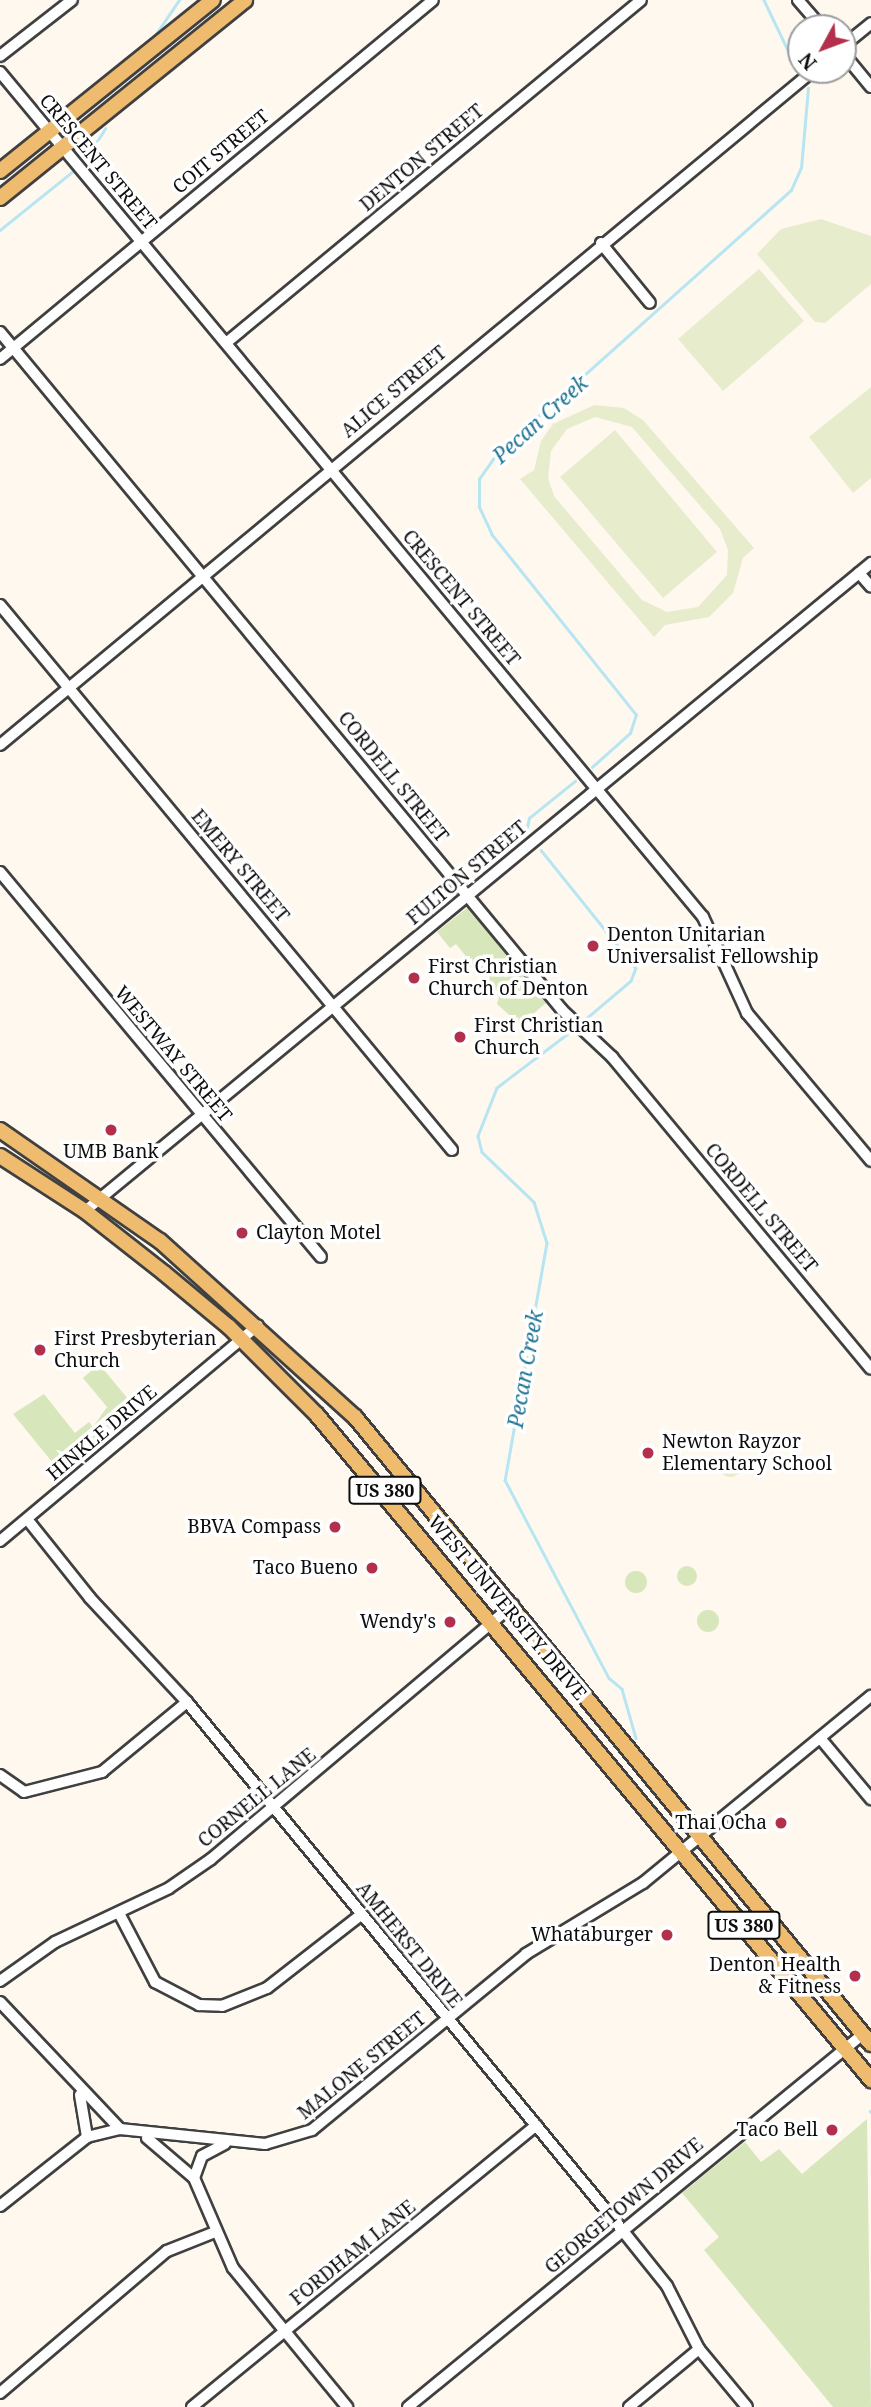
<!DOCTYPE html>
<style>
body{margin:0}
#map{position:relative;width:871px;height:2407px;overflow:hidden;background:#fef8ef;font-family:"Noto Serif",serif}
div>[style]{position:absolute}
.green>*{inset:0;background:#d8e6bb}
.round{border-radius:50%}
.pitch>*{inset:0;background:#e7edcc}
.stream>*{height:2.5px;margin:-1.25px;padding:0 1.25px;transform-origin:1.25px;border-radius:1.25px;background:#b7e5f1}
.roads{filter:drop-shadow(2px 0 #404040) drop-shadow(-2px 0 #404040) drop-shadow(0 2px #404040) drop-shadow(0 -2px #404040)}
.minor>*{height:10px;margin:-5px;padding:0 5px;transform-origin:5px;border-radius:5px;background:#fff}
.major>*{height:14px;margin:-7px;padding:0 7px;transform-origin:7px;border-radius:7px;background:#eebb6f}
.dots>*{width:19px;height:19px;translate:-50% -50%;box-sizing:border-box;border:4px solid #fff;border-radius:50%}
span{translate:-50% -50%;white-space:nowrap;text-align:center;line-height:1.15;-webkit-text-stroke:7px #fff;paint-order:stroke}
.shield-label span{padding:2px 5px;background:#fff;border:2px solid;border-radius:5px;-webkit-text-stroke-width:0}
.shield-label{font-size:18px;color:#0d0d0d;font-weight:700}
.street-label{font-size:19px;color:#0d0d0d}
.poi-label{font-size:19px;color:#0d0d0d}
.left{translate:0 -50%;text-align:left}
.right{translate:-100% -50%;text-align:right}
.water-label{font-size:21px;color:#207595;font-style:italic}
.north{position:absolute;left:787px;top:14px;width:70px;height:70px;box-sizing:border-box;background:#fff;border:2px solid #9e9e9e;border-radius:50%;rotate:229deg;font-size:19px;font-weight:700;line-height:28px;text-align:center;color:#0d0d0d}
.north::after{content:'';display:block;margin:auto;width:24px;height:32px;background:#b2304b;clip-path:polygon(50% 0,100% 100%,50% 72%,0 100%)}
</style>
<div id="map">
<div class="green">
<i style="clip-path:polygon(468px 907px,546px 1003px,520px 1025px,497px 1004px,499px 997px,456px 944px,450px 948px,437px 932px)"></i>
<i style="clip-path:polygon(99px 1364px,138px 1411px,62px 1474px,13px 1414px,44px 1394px,75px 1433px,89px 1422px,93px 1427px,107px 1407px,83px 1378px)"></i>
<i class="round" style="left:677px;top:1566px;width:20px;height:20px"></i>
<i class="round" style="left:625px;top:1571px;width:22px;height:22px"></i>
<i class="round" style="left:697px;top:1610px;width:22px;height:22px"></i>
<i style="clip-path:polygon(867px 2119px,871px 2407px,833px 2407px,704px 2250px,719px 2237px,682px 2193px,745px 2142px,761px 2162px,779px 2149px,802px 2174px)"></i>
</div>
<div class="pitch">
<i style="clip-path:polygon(821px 219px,871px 236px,871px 284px,825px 323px,815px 322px,757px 254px,781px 229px)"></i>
<i style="clip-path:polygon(759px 269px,804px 321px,723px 391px,678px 339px)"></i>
<i style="clip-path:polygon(871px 387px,871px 478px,853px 493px,809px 437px)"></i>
<i style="clip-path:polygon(evenodd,594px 405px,624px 408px,643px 420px,754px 548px,743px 558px,733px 593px,709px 617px,665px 625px,654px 637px,520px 479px,534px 470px,541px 441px,553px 424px,594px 405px,595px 417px,632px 427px,720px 529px,728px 550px,727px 575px,698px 607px,667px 612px,642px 600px,554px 496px,548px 478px,551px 451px,567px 429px,595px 417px)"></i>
<i style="clip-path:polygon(615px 430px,717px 552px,663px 598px,560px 477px)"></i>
<i class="round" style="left:719px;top:1455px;width:22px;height:22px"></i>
</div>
<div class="stream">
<i style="left:764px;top:0;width:79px;rotate:64.4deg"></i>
<i style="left:156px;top:34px;width:41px;rotate:-55.9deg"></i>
<i style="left:86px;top:159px;width:36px;rotate:-58deg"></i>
<i style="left:0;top:230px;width:92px;rotate:-38.9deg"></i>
<i style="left:592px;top:767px;width:51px;rotate:-41.8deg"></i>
<i style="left:630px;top:733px;width:19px;rotate:-72deg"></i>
<i style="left:636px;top:715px;width:231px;rotate:-128.7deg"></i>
<i style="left:492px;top:535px;width:31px;rotate:-115deg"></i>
<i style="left:479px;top:507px;width:28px;rotate:-90deg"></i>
<i style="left:479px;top:479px;width:32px;rotate:-55deg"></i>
<i style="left:497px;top:453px;width:394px;rotate:-41.8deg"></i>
<i style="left:791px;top:190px;width:24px;rotate:-66deg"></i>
<i style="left:801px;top:168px;width:80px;rotate:-85deg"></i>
<i style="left:526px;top:832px;width:14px;rotate:-78deg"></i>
<i style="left:529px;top:818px;width:59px;rotate:-38.8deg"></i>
<i style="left:541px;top:850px;width:151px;rotate:51.2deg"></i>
<i style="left:636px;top:968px;width:14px;rotate:111deg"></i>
<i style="left:631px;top:981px;width:60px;rotate:139.7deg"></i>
<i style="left:572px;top:1031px;width:94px;rotate:142.8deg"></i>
<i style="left:497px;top:1088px;width:52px;rotate:111.6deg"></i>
<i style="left:478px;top:1136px;width:16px;rotate:76deg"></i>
<i style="left:482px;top:1152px;width:72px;rotate:43.9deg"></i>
<i style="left:534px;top:1202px;width:43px;rotate:72.4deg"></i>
<i style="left:547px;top:1243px;width:241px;rotate:100deg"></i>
<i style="left:505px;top:1480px;width:224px;rotate:62.3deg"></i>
<i style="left:609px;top:1678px;width:17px;rotate:40deg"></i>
<i style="left:622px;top:1689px;width:51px;rotate:74.1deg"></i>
<i style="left:870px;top:2111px;width:1px;rotate:45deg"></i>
</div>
<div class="roads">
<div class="minor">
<i style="left:798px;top:0;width:37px;rotate:49deg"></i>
<i style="left:843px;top:46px;width:36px;rotate:-39deg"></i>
<i style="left:843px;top:53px;width:44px;rotate:50.5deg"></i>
<i style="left:0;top:56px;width:91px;rotate:-37.9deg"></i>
<i style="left:0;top:72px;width:1099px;rotate:50.24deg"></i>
<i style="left:703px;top:917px;width:106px;rotate:65.4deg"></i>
<i style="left:747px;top:1013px;width:193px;rotate:50deg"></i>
<i style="left:601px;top:243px;width:77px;rotate:50.8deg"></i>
<i style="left:0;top:332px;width:881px;rotate:50.34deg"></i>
<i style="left:562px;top:1010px;width:69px;rotate:43.2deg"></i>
<i style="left:612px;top:1057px;width:405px;rotate:50.3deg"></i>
<i style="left:226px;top:343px;width:538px;rotate:-39.57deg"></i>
<i style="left:0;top:359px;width:562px;rotate:-39.66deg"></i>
<i style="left:859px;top:573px;width:18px;rotate:49deg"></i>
<i style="left:0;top:605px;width:708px;rotate:50.33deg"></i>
<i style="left:0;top:745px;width:1057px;rotate:-39.67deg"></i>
<i style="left:0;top:872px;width:501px;rotate:50.18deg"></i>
<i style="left:85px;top:1211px;width:1019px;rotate:-39.5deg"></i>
<i style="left:27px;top:1519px;width:101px;rotate:51.4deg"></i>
<i style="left:90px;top:1598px;width:142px;rotate:47deg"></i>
<i style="left:187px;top:1702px;width:686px;rotate:50.5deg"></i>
<i style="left:623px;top:2231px;width:70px;rotate:51.3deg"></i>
<i style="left:667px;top:2286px;width:71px;rotate:63.1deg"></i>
<i style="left:699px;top:2349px;width:75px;rotate:50.4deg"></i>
<i style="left:0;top:1541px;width:336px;rotate:-39.9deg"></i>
<i style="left:820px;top:1738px;width:80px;rotate:50.1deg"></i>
<i style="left:0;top:1775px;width:29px;rotate:35deg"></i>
<i style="left:24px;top:1792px;width:81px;rotate:-14.4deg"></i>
<i style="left:102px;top:1772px;width:110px;rotate:-39.5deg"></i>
<i style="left:119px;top:1913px;width:78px;rotate:62.4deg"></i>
<i style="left:155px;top:1982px;width:50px;rotate:27.6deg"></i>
<i style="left:199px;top:2005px;width:23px;rotate:2deg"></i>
<i style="left:222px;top:2006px;width:48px;rotate:-21.8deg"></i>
<i style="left:267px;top:1988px;width:120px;rotate:-37.9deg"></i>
<i style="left:0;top:1981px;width:67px;rotate:-35.3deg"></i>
<i style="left:55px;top:1942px;width:126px;rotate:-25.3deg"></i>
<i style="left:169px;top:1888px;width:51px;rotate:-34.6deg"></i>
<i style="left:211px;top:1859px;width:395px;rotate:-40.1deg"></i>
<i style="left:0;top:2002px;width:175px;rotate:46.6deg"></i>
<i style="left:80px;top:2095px;width:43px;rotate:80.5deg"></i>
<i style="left:147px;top:2138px;width:62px;rotate:40.4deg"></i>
<i style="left:194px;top:2178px;width:98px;rotate:66.6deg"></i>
<i style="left:233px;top:2268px;width:180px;rotate:50.6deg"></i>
<i style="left:194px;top:2178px;width:23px;rotate:-70deg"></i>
<i style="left:202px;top:2156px;width:26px;rotate:-28deg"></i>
<i style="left:0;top:2206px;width:111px;rotate:-38.4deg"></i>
<i style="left:87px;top:2137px;width:34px;rotate:-14deg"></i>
<i style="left:120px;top:2129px;width:146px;rotate:5.9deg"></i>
<i style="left:265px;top:2144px;width:49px;rotate:-16.6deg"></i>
<i style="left:312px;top:2130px;width:277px;rotate:-39.4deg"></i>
<i style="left:526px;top:1954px;width:137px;rotate:-31.3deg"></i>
<i style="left:643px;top:1883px;width:295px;rotate:-39.4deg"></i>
<i style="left:0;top:2393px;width:219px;rotate:-40.4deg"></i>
<i style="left:167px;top:2251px;width:52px;rotate:-21.6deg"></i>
<i style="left:192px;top:2407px;width:445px;rotate:-39.3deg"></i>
<i style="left:408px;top:2407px;width:588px;rotate:-39.34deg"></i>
<i style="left:629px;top:2407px;width:91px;rotate:-39.6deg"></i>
</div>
<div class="major">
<i style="left:0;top:171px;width:273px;rotate:-38.8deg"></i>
<i style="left:0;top:198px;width:315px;rotate:-38.9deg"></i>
<i style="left:0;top:1130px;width:195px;rotate:34.8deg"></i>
<i style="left:160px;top:1241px;width:263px;rotate:42.1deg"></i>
<i style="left:355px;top:1417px;width:812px;rotate:50.55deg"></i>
<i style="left:0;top:1156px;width:101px;rotate:32.9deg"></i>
<i style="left:85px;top:1211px;width:100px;rotate:38.1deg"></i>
<i style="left:164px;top:1273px;width:85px;rotate:39.7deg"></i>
<i style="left:229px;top:1327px;width:124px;rotate:45deg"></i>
<i style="left:317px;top:1415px;width:866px;rotate:50.2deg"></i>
</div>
</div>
<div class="dots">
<i style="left:593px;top:946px;background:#b2304b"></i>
<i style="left:414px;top:978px;background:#b2304b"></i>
<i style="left:460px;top:1037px;background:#b2304b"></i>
<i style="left:111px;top:1130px;background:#b2304b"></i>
<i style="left:242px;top:1233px;background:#b2304b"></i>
<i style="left:40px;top:1350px;background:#b2304b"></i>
<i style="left:648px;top:1453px;background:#b2304b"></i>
<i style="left:335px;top:1527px;background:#b2304b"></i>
<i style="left:372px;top:1568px;background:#b2304b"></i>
<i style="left:450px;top:1622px;background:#b2304b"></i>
<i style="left:781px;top:1823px;background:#b2304b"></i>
<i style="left:667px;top:1935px;background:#b2304b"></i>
<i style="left:855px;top:1976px;background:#b2304b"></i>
<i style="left:832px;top:2130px;background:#b2304b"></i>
</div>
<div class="shield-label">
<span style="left:385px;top:1490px">US 380</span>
<span style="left:744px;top:1925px">US 380</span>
</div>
<div class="street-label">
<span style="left:221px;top:152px;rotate:-40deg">COIT STREET</span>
<span style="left:422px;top:158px;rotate:-40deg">DENTON STREET</span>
<span style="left:98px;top:162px;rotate:50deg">CRESCENT STREET</span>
<span style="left:394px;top:392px;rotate:-40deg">ALICE STREET</span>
<span style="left:461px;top:598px;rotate:50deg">CRESCENT STREET</span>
<span style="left:393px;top:777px;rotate:51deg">CORDELL STREET</span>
<span style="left:240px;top:866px;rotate:50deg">EMERY STREET</span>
<span style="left:467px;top:873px;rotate:-40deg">FULTON STREET</span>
<span style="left:173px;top:1054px;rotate:50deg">WESTWAY STREET</span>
<span style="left:761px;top:1208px;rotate:50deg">CORDELL STREET</span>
<span style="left:102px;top:1433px;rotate:-40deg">HINKLE DRIVE</span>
<span style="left:507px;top:1608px;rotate:50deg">WEST UNIVERSITY DRIVE</span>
<span style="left:257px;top:1798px;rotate:-39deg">CORNELL LANE</span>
<span style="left:409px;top:1945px;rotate:51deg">AMHERST DRIVE</span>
<span style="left:362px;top:2066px;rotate:-39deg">MALONE STREET</span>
<span style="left:624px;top:2206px;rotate:-40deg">GEORGETOWN DRIVE</span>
<span style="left:353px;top:2253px;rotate:-39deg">FORDHAM LANE</span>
</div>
<div class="poi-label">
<span class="left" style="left:607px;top:946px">Denton Unitarian<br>Universalist Fellowship</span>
<span class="left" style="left:428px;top:978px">First Christian<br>Church of Denton</span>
<span class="left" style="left:474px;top:1037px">First Christian<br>Church</span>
<span style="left:111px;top:1152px">UMB Bank</span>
<span class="left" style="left:256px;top:1233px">Clayton Motel</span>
<span class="left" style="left:54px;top:1350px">First Presbyterian<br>Church</span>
<span class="left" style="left:662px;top:1453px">Newton Rayzor<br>Elementary School</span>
<span class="right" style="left:321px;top:1527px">BBVA Compass</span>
<span class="right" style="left:358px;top:1568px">Taco Bueno</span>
<span class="right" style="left:436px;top:1622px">Wendy's</span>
<span class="right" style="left:767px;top:1823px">Thai Ocha</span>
<span class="right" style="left:653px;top:1935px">Whataburger</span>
<span class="right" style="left:841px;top:1976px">Denton Health<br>&amp; Fitness</span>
<span class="right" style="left:818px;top:2130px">Taco Bell</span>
</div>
<div class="water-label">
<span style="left:540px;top:419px;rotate:-42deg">Pecan Creek</span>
<span style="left:525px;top:1369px;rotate:-80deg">Pecan Creek</span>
</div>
<div class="north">N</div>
</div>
